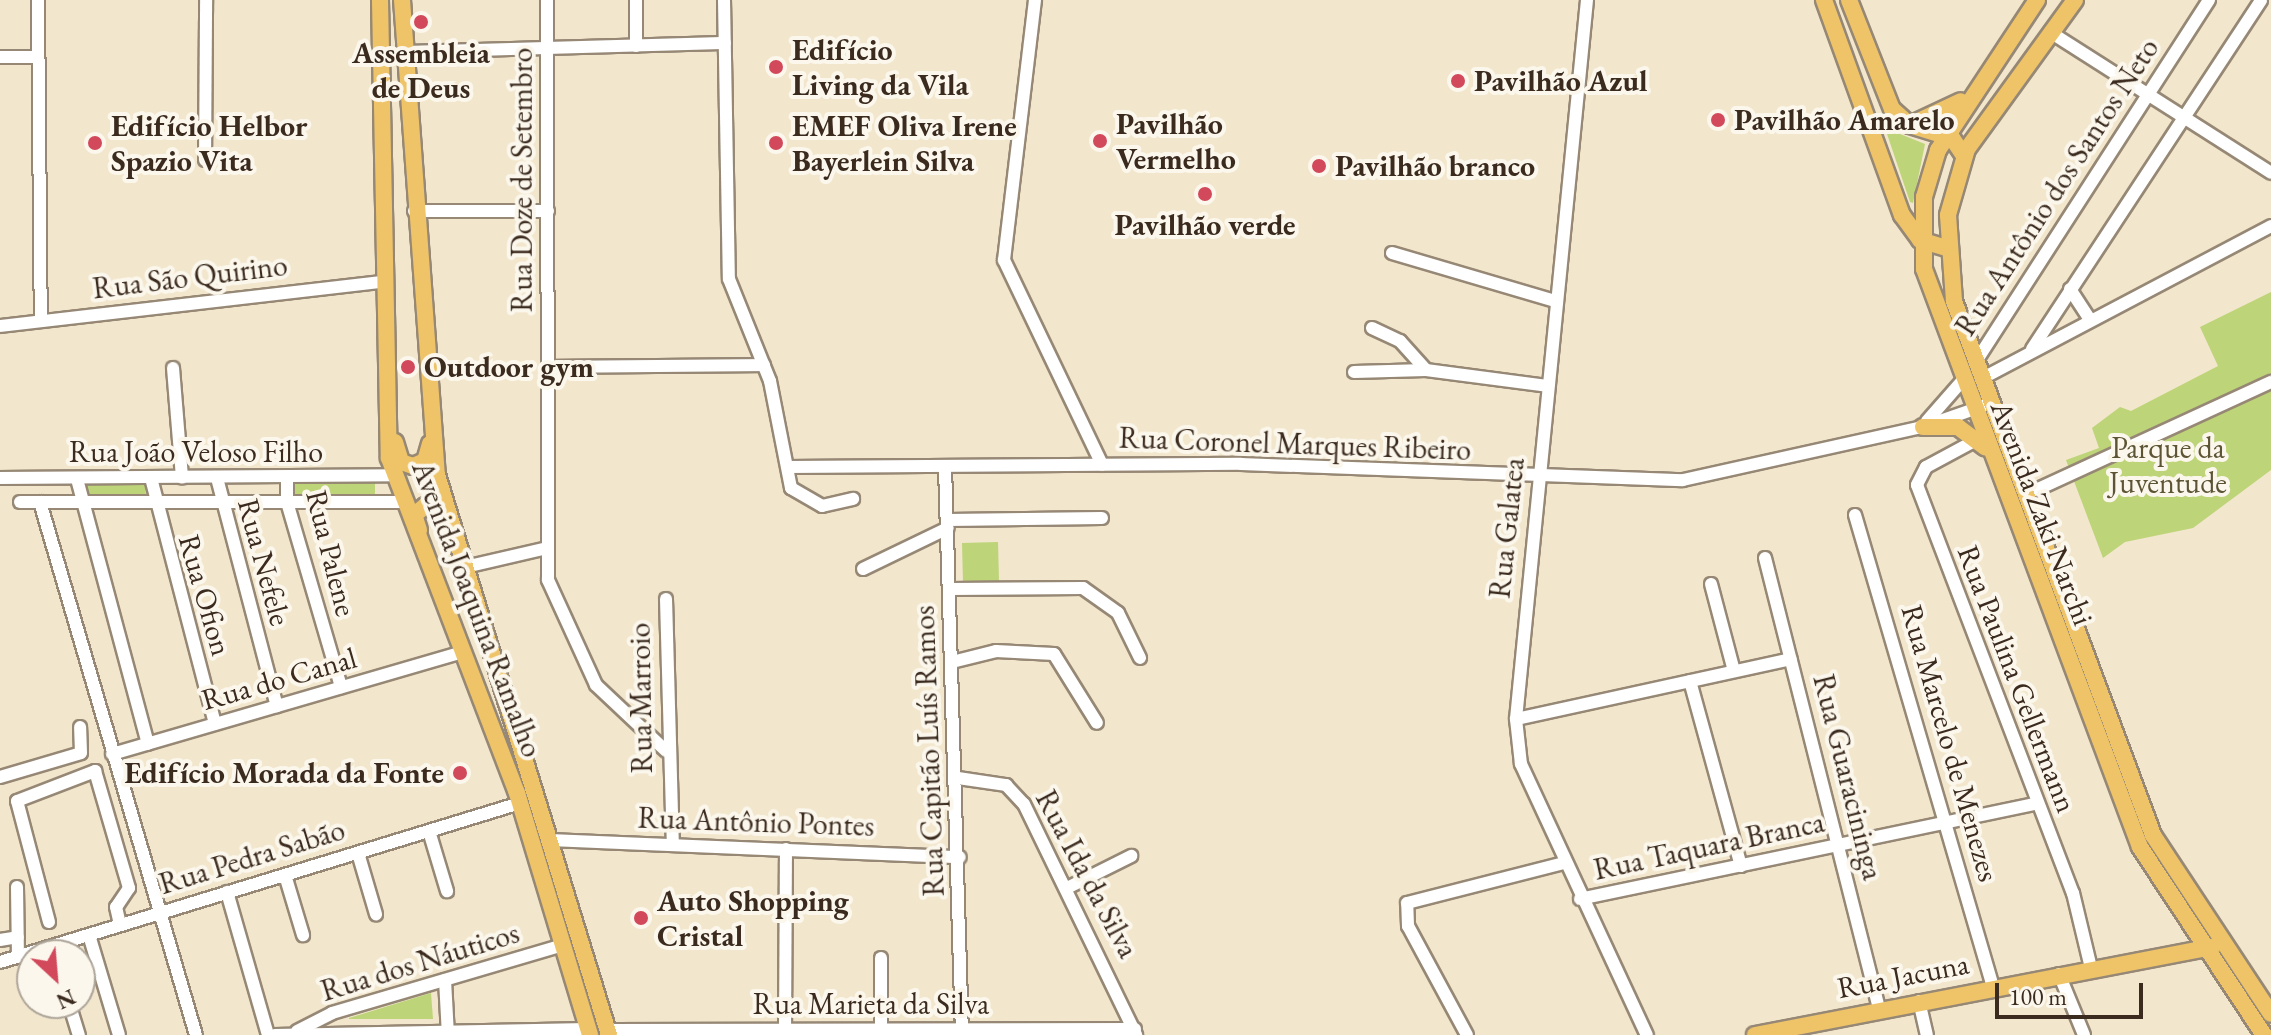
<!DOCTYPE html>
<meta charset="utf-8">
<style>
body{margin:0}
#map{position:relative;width:2271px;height:1035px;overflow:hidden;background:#f2e6cc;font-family:"EB Garamond",serif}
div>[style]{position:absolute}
.green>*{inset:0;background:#bdd478}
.roads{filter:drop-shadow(2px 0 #968875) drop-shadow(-2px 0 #968875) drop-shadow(0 2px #968875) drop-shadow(0 -2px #968875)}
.minor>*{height:12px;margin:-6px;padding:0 6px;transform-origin:6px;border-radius:6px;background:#fff}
.major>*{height:16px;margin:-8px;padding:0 8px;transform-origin:8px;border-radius:8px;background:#efc469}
.dots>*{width:22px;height:22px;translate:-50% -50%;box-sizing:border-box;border:4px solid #fbf7ec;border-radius:50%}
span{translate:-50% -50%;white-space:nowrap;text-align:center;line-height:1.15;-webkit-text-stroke:8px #fbf7ec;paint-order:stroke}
.poi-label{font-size:30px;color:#3b2a1e;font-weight:700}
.left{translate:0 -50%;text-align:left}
.right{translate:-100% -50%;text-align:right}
.street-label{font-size:30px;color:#3b2a1e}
.park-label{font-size:30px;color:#5c5434}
.north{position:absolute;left:16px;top:939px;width:80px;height:80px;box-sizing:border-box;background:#fbf7ec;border:2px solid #aea59a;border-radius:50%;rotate:154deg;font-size:22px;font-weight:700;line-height:32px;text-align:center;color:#3b2a1e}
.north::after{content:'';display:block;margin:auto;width:28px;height:36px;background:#d1495b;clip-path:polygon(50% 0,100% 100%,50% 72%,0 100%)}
.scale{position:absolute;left:1995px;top:983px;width:148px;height:36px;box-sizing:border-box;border:4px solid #3b2a1e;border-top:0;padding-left:10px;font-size:24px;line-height:28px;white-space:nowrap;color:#3b2a1e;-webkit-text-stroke:6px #fbf7ec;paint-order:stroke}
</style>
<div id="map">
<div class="green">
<i style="clip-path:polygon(1885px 128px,1925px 144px,1913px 203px,1910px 202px)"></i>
<i style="clip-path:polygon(2271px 292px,2271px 470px,2193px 528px,2125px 542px,2103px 558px,2066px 460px,2099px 448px,2092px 428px,2120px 407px,2131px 411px,2218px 366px,2200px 327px)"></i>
<i style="clip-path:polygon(295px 483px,375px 483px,375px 495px,295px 495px)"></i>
<i style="clip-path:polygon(145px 484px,146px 496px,86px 497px,86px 485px)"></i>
<i style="clip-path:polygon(998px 542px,999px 582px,963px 582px,962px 543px)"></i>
<i style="clip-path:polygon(431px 993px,433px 1019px,349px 1019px,349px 1018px)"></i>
</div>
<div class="roads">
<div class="minor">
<i style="left:38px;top:0;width:321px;rotate:89.5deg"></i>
<i style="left:547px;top:0;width:580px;rotate:89.9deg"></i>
<i style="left:548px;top:580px;width:115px;rotate:65.4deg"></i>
<i style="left:596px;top:685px;width:96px;rotate:43.3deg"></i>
<i style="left:636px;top:0;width:46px;rotate:90deg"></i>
<i style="left:724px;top:0;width:279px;rotate:89deg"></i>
<i style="left:729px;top:279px;width:110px;rotate:68.1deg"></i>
<i style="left:770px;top:381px;width:109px;rotate:78.9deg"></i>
<i style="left:791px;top:488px;width:36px;rotate:30deg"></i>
<i style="left:822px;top:506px;width:32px;rotate:-13deg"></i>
<i style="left:1035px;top:0;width:262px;rotate:96.8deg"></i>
<i style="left:1004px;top:260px;width:227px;rotate:64.4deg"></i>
<i style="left:1587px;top:0;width:722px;rotate:95.64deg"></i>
<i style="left:1516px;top:719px;width:45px;rotate:83.7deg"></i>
<i style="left:1521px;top:764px;width:299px;rotate:65.1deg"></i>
<i style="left:2050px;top:32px;width:262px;rotate:32.5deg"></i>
<i style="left:403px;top:52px;width:322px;rotate:-1.6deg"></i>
<i style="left:0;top:57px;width:38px"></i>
<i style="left:205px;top:160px;width:160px;rotate:-89.6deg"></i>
<i style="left:414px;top:211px;width:134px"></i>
<i style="left:1392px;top:253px;width:170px;rotate:16.4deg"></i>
<i style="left:2070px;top:289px;width:35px;rotate:57deg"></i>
<i style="left:0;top:326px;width:389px;rotate:-6.6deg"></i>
<i style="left:1372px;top:328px;width:31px;rotate:25deg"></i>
<i style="left:1400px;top:341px;width:39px;rotate:48deg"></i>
<i style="left:1426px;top:370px;width:122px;rotate:7.5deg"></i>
<i style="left:2032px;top:349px;width:417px;rotate:-56.7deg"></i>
<i style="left:1975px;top:363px;width:432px;rotate:-57.2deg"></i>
<i style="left:549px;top:367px;width:215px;rotate:-0.5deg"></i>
<i style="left:173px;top:368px;width:110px;rotate:85.3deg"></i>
<i style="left:1354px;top:372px;width:72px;rotate:-1.6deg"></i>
<i style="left:1981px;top:379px;width:328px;rotate:-27.8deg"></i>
<i style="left:1927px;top:421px;width:53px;rotate:-48.8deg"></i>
<i style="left:1978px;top:439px;width:59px;rotate:151.7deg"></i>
<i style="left:1926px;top:467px;width:20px;rotate:117deg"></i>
<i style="left:1917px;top:485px;width:437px;rotate:69.1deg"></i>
<i style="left:2073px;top:893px;width:77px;rotate:76.5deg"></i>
<i style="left:945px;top:466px;width:569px;rotate:88.29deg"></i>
<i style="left:788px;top:467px;width:453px;rotate:-0.4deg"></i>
<i style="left:1241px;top:464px;width:442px;rotate:2.1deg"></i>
<i style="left:1683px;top:480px;width:246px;rotate:-12.5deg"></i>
<i style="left:1923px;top:427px;width:64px;rotate:-19.3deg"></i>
<i style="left:287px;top:477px;width:25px;rotate:90deg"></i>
<i style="left:287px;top:502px;width:193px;rotate:73.7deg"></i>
<i style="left:0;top:478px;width:392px;rotate:-0.4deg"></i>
<i style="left:151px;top:478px;width:254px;rotate:75.4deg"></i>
<i style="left:217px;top:478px;width:236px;rotate:75.3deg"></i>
<i style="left:77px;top:479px;width:274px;rotate:75deg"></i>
<i style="left:2036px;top:490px;width:259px;rotate:-24.7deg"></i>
<i style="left:20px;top:502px;width:383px"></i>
<i style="left:40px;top:502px;width:555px;rotate:73.69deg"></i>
<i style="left:1855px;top:515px;width:492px;rotate:73.7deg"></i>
<i style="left:948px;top:520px;width:154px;rotate:-0.7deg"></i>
<i style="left:1765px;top:558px;width:466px;rotate:75.8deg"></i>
<i style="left:465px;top:567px;width:84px;rotate:-13deg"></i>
<i style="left:863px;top:569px;width:94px;rotate:-25.8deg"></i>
<i style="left:1711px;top:584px;width:90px;rotate:75.2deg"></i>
<i style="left:950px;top:589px;width:133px;rotate:-0.4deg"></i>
<i style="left:1083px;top:588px;width:43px;rotate:35.5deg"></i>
<i style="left:1118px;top:613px;width:50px;rotate:63.9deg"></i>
<i style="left:666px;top:599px;width:245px;rotate:88.4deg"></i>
<i style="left:952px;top:662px;width:45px;rotate:-14deg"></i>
<i style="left:996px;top:651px;width:58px;rotate:3deg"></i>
<i style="left:1054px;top:654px;width:81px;rotate:58.1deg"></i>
<i style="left:1690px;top:681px;width:192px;rotate:74.6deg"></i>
<i style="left:1516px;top:719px;width:281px;rotate:-12.3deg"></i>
<i style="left:112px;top:754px;width:362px;rotate:-16.2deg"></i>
<i style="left:0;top:777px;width:84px;rotate:-16.5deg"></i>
<i style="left:81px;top:753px;width:26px;rotate:-92deg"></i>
<i style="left:958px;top:778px;width:49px;rotate:8.3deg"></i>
<i style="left:1006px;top:785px;width:26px;rotate:47deg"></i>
<i style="left:1024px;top:804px;width:257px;rotate:64.1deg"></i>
<i style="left:429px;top:831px;width:63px;rotate:73.3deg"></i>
<i style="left:550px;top:840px;width:410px;rotate:2.4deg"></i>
<i style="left:358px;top:853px;width:64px;rotate:73.6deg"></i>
<i style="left:285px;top:875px;width:63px;rotate:73.3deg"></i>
<i style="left:17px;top:887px;width:70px;rotate:89.2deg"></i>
<i style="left:1067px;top:888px;width:72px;rotate:-26.6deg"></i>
<i style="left:227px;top:892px;width:149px;rotate:74deg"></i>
<i style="left:1580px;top:899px;width:466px;rotate:-11.8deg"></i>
<i style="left:49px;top:922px;width:125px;rotate:-104.8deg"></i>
<i style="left:17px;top:801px;width:84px;rotate:-21deg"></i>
<i style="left:95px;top:771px;width:122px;rotate:73.8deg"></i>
<i style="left:129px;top:888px;width:23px;rotate:124deg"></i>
<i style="left:116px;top:907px;width:18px;rotate:77deg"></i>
<i style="left:89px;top:935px;width:104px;rotate:73.3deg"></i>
<i style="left:0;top:940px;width:18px;rotate:-9deg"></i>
<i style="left:881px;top:958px;width:72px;rotate:90deg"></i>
<i style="left:0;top:962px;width:544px;rotate:-17deg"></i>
<i style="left:2059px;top:974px;width:66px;rotate:67.7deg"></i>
<i style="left:445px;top:980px;width:55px;rotate:86.9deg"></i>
<i style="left:1919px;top:1001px;width:35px;rotate:77deg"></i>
<i style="left:69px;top:1003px;width:34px;rotate:73deg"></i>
<i style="left:607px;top:1030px;width:528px;rotate:-0.11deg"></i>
<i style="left:297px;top:1031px;width:39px;rotate:-27deg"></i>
<i style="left:332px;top:1013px;width:241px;rotate:-16.4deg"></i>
<i style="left:275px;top:1035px;width:313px;rotate:-1.1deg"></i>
<i style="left:785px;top:1035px;width:186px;rotate:-89.7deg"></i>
<i style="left:1467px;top:1035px;width:124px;rotate:-118.4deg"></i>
<i style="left:1408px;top:926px;width:23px;rotate:-92deg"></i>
<i style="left:1407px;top:903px;width:162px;rotate:-14.3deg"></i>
</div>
<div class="major">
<i style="left:380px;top:0;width:458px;rotate:88.9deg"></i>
<i style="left:389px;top:458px;width:359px;rotate:69.1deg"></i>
<i style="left:517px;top:793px;width:253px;rotate:73.2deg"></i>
<i style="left:402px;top:0;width:476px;rotate:85.8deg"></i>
<i style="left:437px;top:475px;width:586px;rotate:72.93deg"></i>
<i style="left:1824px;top:0;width:229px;rotate:70.1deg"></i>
<i style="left:1902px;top:215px;width:31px;rotate:54deg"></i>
<i style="left:1920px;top:240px;width:28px;rotate:17deg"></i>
<i style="left:1849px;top:0;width:117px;rotate:68.5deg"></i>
<i style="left:1892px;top:109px;width:24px;rotate:42deg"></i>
<i style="left:1910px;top:125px;width:44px;rotate:17.2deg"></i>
<i style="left:1952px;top:138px;width:22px;rotate:56deg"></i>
<i style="left:2037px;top:0;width:180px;rotate:123.4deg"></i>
<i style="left:1938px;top:150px;width:49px;rotate:106.6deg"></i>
<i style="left:1924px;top:197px;width:72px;rotate:90deg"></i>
<i style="left:1924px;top:269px;width:617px;rotate:69.51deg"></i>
<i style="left:2140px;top:847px;width:225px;rotate:56.6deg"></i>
<i style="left:2075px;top:0;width:184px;rotate:125.9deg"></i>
<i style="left:1967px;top:149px;width:69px;rotate:106.1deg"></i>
<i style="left:1948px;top:215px;width:86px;rotate:86deg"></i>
<i style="left:1954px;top:301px;width:570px;rotate:69.56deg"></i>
<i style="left:2153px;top:835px;width:214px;rotate:56.6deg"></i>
<i style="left:1910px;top:125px;width:56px;rotate:-25.2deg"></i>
<i style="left:1923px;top:427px;width:35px"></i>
<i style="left:1958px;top:427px;width:34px;rotate:37deg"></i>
<i style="left:395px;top:442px;width:21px;rotate:73deg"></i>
<i style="left:401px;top:462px;width:13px;rotate:18deg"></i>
<i style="left:413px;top:466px;width:13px;rotate:-23deg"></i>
<i style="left:425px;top:461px;width:18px;rotate:-74deg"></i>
<i style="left:419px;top:530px;width:16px;rotate:-108deg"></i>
<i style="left:414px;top:515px;width:14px;rotate:-39deg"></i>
<i style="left:425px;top:506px;width:13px;rotate:13deg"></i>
<i style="left:438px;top:509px;width:17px;rotate:66deg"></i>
<i style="left:1755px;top:1035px;width:466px;rotate:-10.9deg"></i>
</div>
</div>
<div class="dots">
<i style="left:421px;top:22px;background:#d1495b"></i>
<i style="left:776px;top:67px;background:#d1495b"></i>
<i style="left:1458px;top:81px;background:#d1495b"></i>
<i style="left:1718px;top:120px;background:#d1495b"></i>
<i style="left:1100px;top:141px;background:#d1495b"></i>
<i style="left:95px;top:143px;background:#d1495b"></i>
<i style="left:776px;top:143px;background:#d1495b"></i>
<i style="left:1319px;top:166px;background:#d1495b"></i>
<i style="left:1205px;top:194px;background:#d1495b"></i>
<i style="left:408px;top:367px;background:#d1495b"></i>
<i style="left:460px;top:773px;background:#d1495b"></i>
<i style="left:641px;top:918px;background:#d1495b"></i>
</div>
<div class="poi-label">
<span class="left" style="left:792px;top:67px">Edifício<br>Living da Vila</span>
<span style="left:421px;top:70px">Assembleia<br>de Deus</span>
<span class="left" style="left:1474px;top:81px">Pavilhão Azul</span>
<span class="left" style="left:1734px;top:120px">Pavilhão Amarelo</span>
<span class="left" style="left:1116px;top:141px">Pavilhão<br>Vermelho</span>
<span class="left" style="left:111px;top:143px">Edifício Helbor<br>Spazio Vita</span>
<span class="left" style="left:792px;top:143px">EMEF Oliva Irene<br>Bayerlein Silva</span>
<span class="left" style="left:1335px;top:166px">Pavilhão branco</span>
<span style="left:1205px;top:225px">Pavilhão verde</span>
<span class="left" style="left:424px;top:367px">Outdoor gym</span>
<span class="right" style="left:444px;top:773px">Edifício Morada da Fonte</span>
<span class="left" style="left:657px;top:918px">Auto Shopping<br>Cristal</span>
</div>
<div class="street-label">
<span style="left:522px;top:180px;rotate:-90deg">Rua Doze de Setembro</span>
<span style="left:2057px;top:187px;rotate:-57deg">Rua Antônio dos Santos Neto</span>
<span style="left:190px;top:277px;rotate:-7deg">Rua São Quirino</span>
<span style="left:1295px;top:444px;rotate:2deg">Rua Coronel Marques Ribeiro</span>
<span style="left:196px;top:452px">Rua João Veloso Filho</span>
<span style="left:2042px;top:513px;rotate:69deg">Avenida Zaki Narchi</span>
<span style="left:1507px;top:528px;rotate:-84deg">Rua Galatea</span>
<span style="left:331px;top:553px;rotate:76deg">Rua Palene</span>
<span style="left:264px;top:562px;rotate:75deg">Rua Nefele</span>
<span style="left:205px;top:595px;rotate:74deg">Rua Ofion</span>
<span style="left:477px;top:609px;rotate:69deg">Avenida Joaquina Ramalho</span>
<span style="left:279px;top:679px;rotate:-16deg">Rua do Canal</span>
<span style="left:2017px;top:679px;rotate:69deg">Rua Paulina Gellermann</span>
<span style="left:641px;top:698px;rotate:-91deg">Rua Marroio</span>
<span style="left:1950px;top:743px;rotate:74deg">Rua Marcelo de Menezes</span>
<span style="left:929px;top:751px;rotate:-92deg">Rua Capitão Luís Ramos</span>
<span style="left:1848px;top:777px;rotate:76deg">Rua Guaracininga</span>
<span style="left:756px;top:822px;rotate:2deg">Rua Antônio Pontes</span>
<span style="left:1709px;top:846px;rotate:-12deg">Rua Taquara Branca</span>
<span style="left:252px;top:857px;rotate:-17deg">Rua Pedra Sabão</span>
<span style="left:1087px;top:874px;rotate:62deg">Rua Ida da Silva</span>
<span style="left:420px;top:962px;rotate:-17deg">Rua dos Náuticos</span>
<span style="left:1903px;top:976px;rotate:-11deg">Rua Jacuna</span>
<span style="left:871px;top:1004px">Rua Marieta da Silva</span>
</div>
<div class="park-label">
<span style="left:2168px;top:465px">Parque da<br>Juventude</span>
</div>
<div class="north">N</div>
<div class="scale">100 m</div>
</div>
